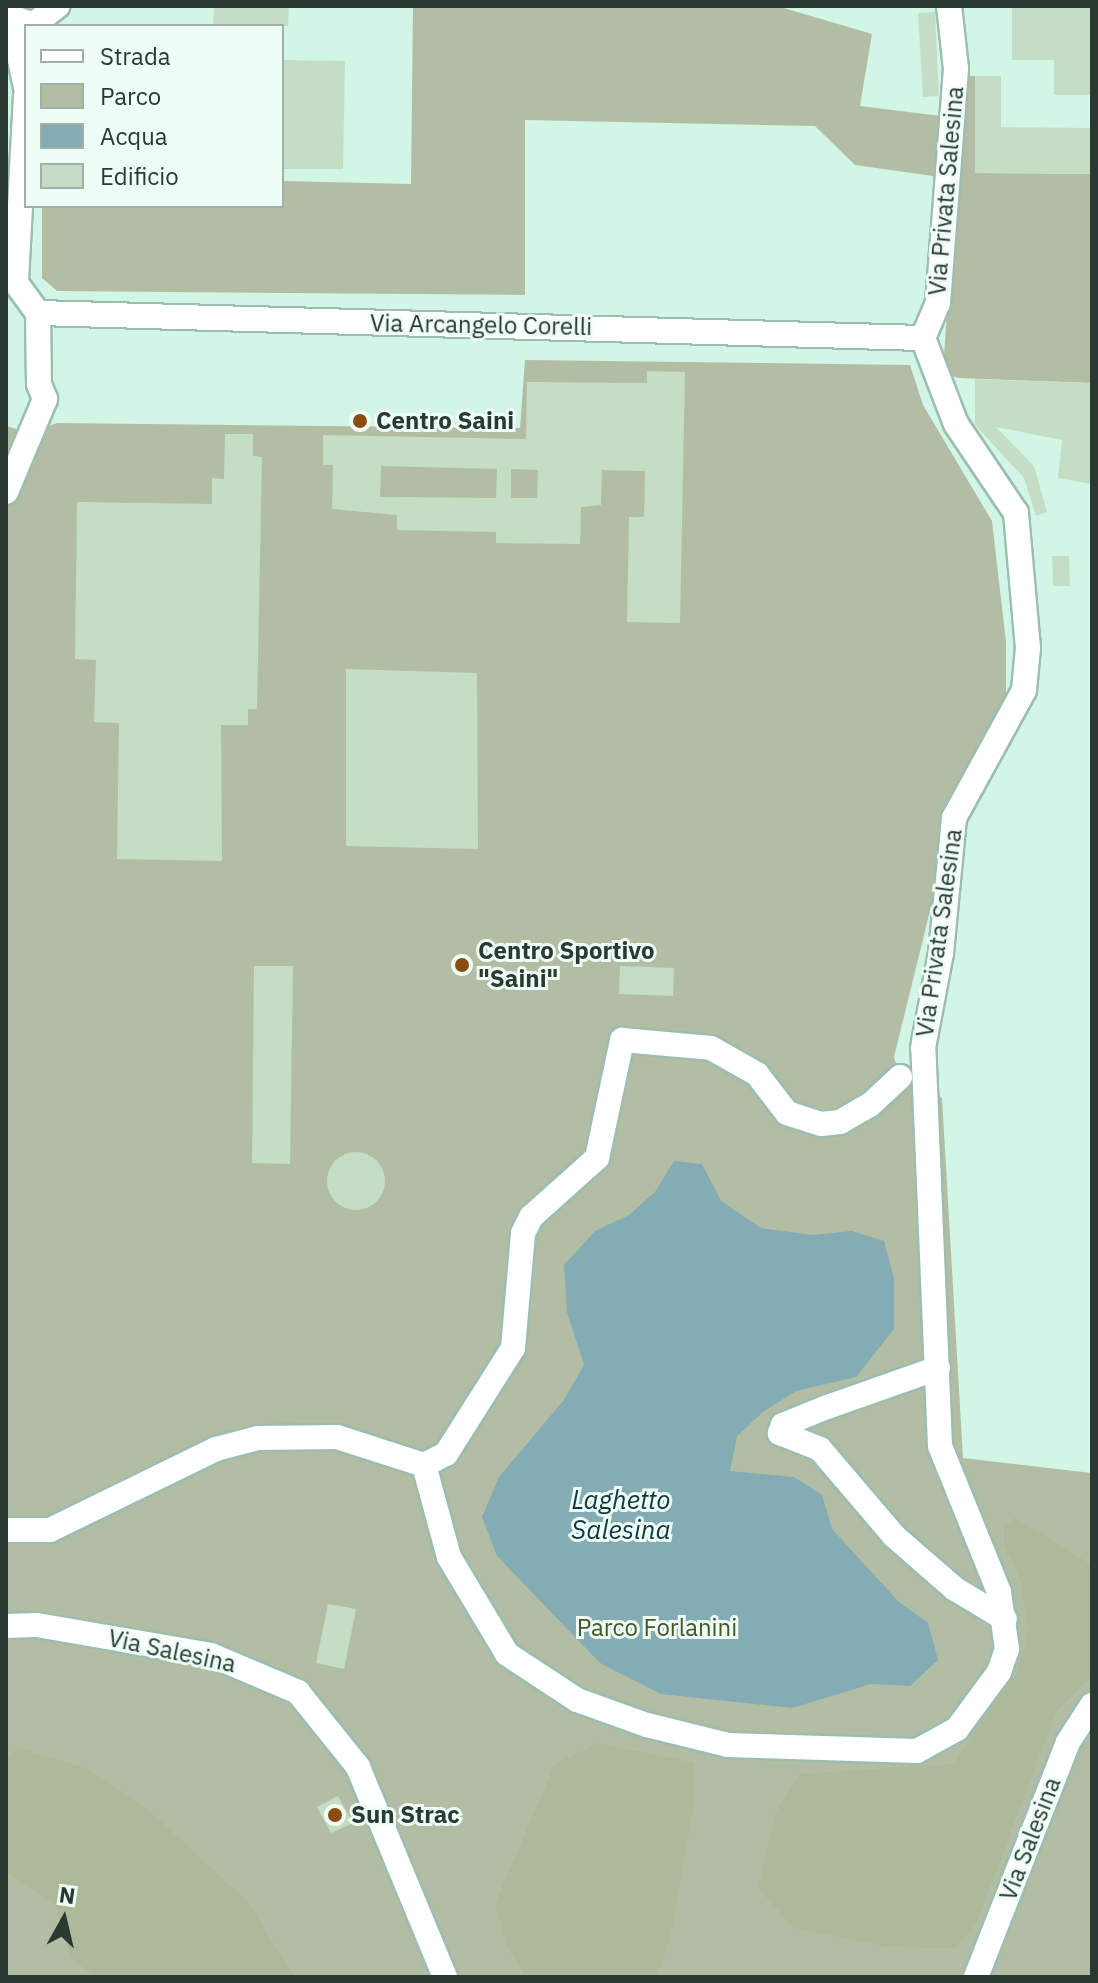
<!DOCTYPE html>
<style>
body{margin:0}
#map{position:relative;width:1098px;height:1983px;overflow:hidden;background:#d1f6e6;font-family:"IBM Plex Sans",sans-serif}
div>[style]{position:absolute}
.green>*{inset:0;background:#b3bda3}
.forest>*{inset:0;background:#adb999}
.water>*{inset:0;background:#83acb5}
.building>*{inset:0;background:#c4dec5}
.round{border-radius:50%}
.roads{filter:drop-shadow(2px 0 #9bbeb0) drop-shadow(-2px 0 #9bbeb0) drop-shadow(0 2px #9bbeb0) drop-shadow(0 -2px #9bbeb0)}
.minor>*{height:24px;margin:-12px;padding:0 12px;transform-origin:12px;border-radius:12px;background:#fff}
.dots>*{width:22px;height:22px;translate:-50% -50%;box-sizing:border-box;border:4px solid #effdf7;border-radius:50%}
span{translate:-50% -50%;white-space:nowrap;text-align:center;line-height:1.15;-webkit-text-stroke:6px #effdf7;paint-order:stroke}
.street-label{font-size:24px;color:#2b3933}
.poi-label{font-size:24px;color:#2b3933;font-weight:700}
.left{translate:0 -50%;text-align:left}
.park-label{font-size:24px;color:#465624}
.water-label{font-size:26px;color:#0f373e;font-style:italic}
.frame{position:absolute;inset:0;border:8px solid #2b3933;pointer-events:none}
.legend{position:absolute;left:24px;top:24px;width:260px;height:184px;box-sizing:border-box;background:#effdf7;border:2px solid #a1afa9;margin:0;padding:10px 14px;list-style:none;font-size:24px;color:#2b3933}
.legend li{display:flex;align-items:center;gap:16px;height:40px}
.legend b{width:40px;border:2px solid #a1afa9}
.north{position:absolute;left:24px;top:1879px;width:80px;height:80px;-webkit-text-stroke:6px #effdf7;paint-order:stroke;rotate:8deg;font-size:22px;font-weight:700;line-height:32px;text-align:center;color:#2b3933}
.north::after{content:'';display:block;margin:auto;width:28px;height:36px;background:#2b3933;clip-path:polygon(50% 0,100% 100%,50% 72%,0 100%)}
</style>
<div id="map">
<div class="green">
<i style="clip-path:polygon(413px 6px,777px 6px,872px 34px,860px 106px,941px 116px,940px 177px,855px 165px,815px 126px,525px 120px,525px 295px,57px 291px,42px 278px,42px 206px,282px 206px,282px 181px,411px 184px)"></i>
<i style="clip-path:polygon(963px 76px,975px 76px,975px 173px,1092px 174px,1092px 383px,957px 378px,943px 371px)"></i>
<i style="clip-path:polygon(525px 360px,910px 365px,923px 405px,992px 521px,1006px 642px,1006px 724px,944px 854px,894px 1057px,900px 1077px,942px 1098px,963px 1458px,1092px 1473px,1092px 1977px,6px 1977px,6px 426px,30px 433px,57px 423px,520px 428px)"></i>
</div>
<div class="forest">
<i style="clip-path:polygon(1015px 1518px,1092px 1565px,1092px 1675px,1056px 1712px,977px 1922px,956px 1948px,888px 1947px,794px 1928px,758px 1888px,775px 1814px,799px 1774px,953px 1764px,1017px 1673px,1028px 1631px,1021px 1581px,1004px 1545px,1004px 1526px)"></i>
<i style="clip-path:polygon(598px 1743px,695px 1763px,694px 1805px,670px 1939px,657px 1977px,526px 1977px,508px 1949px,495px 1904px,555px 1764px)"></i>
<i style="clip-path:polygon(18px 1748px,88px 1769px,143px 1805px,246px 1900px,295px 1977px,95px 1977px,71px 1958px,55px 1904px,6px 1873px,6px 1757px)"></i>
</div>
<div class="water">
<i style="clip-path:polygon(674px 1161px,702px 1164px,721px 1201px,761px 1228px,812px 1235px,852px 1231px,884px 1241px,894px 1278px,894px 1329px,856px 1377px,796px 1391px,763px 1412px,737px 1436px,730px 1471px,794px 1477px,822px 1495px,832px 1529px,899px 1602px,928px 1623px,938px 1660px,910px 1686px,871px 1684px,792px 1708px,661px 1694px,600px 1663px,497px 1556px,482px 1517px,499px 1477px,564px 1400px,584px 1365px,567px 1312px,564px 1265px,595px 1231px,629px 1215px,655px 1192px)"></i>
</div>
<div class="building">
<i style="clip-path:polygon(214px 6px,289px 6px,288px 26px,213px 26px)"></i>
<i style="clip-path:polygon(1012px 6px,1092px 6px,1092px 95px,1054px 95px,1054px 60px,1012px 60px)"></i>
<i style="clip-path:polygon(935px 12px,939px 96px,923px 97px,918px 13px)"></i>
<i style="clip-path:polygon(282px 60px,345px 61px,343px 169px,282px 169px)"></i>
<i style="clip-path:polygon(975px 76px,1001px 76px,1001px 127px,1092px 128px,1092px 174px,975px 173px)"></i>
<i style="clip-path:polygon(evenodd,647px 371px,685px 372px,680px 623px,627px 622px,629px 517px,644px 517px,645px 471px,602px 470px,601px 505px,581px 507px,580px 544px,496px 543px,496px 532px,397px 530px,397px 515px,332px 509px,333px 465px,323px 465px,323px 435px,526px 439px,527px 382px,647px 383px,647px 371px,381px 466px,497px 469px,496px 498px,380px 497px,381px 466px,647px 371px,511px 469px,538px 470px,537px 498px,511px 498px,511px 469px)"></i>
<i style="clip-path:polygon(975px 379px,1092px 383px,1092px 484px,1058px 478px,1062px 440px,996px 427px,1034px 466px,1047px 512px,1036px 516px,1024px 478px,975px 425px)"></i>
<i style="clip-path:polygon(225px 434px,253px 434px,253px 456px,262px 457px,257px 709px,248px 709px,248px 725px,221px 725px,222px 861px,117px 859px,119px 723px,94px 722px,96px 660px,75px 659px,77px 502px,212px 504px,212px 478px,224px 479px)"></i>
<i style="clip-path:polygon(1052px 556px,1069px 556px,1070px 586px,1053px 586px)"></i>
<i style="clip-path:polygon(346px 669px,477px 673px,478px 849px,346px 846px)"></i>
<i style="clip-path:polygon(254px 966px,293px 966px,290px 1164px,252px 1163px)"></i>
<i style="clip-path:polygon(620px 966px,674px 968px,673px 996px,619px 994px)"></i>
<i class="round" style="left:327px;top:1152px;width:58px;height:58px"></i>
<i style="clip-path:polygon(328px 1604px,356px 1609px,344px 1669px,316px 1663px)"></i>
<i style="clip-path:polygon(338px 1796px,353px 1823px,331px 1833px,317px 1807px)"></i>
</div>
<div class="roads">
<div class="minor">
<i style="left:6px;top:15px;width:29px;rotate:20deg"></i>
<i style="left:33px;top:25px;width:31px;rotate:-38deg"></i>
<i style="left:11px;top:19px;width:70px;rotate:77.6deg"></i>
<i style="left:26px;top:96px;width:187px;rotate:93.1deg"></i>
<i style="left:16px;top:283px;width:37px;rotate:54deg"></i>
<i style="left:38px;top:313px;width:885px;rotate:1.62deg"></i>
<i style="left:923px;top:338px;width:38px;rotate:-67deg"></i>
<i style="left:938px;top:303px;width:235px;rotate:-85.6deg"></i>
<i style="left:956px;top:69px;width:63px;rotate:-96.3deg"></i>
<i style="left:6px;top:492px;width:101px;rotate:-67.2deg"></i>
<i style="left:45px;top:399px;width:16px;rotate:-112deg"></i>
<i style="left:39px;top:384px;width:71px;rotate:-90.8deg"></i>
<i style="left:938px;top:1368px;width:118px;rotate:160.6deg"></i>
<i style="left:827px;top:1407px;width:48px;rotate:157.8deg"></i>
<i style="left:783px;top:1425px;width:9px;rotate:111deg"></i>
<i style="left:780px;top:1433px;width:43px;rotate:21.8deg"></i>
<i style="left:820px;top:1449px;width:114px;rotate:49.6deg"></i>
<i style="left:894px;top:1536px;width:81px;rotate:41deg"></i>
<i style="left:955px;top:1589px;width:58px;rotate:31deg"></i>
<i style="left:424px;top:1465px;width:95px;rotate:74.8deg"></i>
<i style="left:449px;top:1557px;width:113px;rotate:59.1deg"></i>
<i style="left:507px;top:1654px;width:84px;rotate:33.3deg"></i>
<i style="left:577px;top:1700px;width:74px;rotate:19.7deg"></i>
<i style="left:647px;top:1725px;width:83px;rotate:13.9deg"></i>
<i style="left:728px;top:1745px;width:189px;rotate:1.8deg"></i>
<i style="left:917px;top:1751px;width:46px;rotate:-28.8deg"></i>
<i style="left:957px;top:1729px;width:71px;rotate:-53.6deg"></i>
<i style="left:999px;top:1672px;width:24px;rotate:-71deg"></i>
<i style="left:1007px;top:1649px;width:58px;rotate:-98deg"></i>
<i style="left:999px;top:1592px;width:157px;rotate:-112deg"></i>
<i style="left:940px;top:1446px;width:398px;rotate:-92.4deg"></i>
<i style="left:923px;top:1048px;width:97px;rotate:-79.3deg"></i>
<i style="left:941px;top:953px;width:136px;rotate:-84.5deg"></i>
<i style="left:954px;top:818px;width:146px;rotate:-61.3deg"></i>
<i style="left:1024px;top:690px;width:42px;rotate:-84.6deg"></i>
<i style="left:1028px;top:648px;width:136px;rotate:-95.1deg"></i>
<i style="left:1016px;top:513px;width:107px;rotate:-124deg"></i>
<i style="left:956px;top:424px;width:92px;rotate:-111deg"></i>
<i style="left:6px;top:1530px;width:44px"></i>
<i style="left:50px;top:1530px;width:185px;rotate:-26deg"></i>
<i style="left:216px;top:1449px;width:43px;rotate:-14.7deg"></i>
<i style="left:258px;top:1438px;width:79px;rotate:-0.7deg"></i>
<i style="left:337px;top:1437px;width:91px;rotate:17.8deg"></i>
<i style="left:424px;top:1465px;width:25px;rotate:-27deg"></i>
<i style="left:446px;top:1454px;width:125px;rotate:-57.7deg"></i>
<i style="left:513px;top:1348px;width:115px;rotate:-85deg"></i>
<i style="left:523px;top:1233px;width:18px;rotate:-63deg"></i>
<i style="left:531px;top:1217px;width:89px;rotate:-41.8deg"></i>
<i style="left:597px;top:1158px;width:121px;rotate:-78deg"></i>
<i style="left:622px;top:1040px;width:89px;rotate:5.1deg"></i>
<i style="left:711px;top:1048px;width:53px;rotate:29.5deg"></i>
<i style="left:757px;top:1074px;width:49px;rotate:52.4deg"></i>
<i style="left:787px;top:1113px;width:36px;rotate:18deg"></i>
<i style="left:821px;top:1124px;width:19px;rotate:-6deg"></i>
<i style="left:840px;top:1122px;width:34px;rotate:-30deg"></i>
<i style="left:870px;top:1105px;width:41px;rotate:-43deg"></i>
<i style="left:6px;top:1626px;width:31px;rotate:-2deg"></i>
<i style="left:37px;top:1625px;width:177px;rotate:9.8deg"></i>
<i style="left:211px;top:1655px;width:95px;rotate:23deg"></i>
<i style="left:298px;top:1692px;width:96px;rotate:51.3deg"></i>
<i style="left:358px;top:1767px;width:227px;rotate:67.5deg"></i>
<i style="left:976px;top:1977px;width:252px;rotate:-68.6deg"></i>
<i style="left:1068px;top:1742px;width:44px;rotate:-57deg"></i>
</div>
</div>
<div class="dots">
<i style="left:360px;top:421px;background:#8a4c0f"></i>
<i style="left:462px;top:965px;background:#8a4c0f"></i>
<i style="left:335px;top:1815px;background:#8a4c0f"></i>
</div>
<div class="street-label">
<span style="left:946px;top:191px;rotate:-85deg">Via Privata Salesina</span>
<span style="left:481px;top:325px;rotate:1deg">Via Arcangelo Corelli</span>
<span style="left:939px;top:933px;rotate:-82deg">Via Privata Salesina</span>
<span style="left:172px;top:1651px;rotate:12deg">Via Salesina</span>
<span style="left:1030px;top:1839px;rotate:-69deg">Via Salesina</span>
</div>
<div class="poi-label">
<span class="left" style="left:376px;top:421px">Centro Saini</span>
<span class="left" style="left:478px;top:965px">Centro Sportivo<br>"Saini"</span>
<span class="left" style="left:351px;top:1815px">Sun Strac</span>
</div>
<div class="park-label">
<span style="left:657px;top:1628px">Parco Forlanini</span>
</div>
<div class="water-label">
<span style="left:621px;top:1515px">Laghetto<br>Salesina</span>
</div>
<div class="frame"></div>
<ul class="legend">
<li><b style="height:10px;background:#fff"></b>Strada</li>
<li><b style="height:22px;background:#b3bda3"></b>Parco</li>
<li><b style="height:22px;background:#83acb5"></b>Acqua</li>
<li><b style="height:22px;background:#c4dec5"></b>Edificio</li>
</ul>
<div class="north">N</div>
</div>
